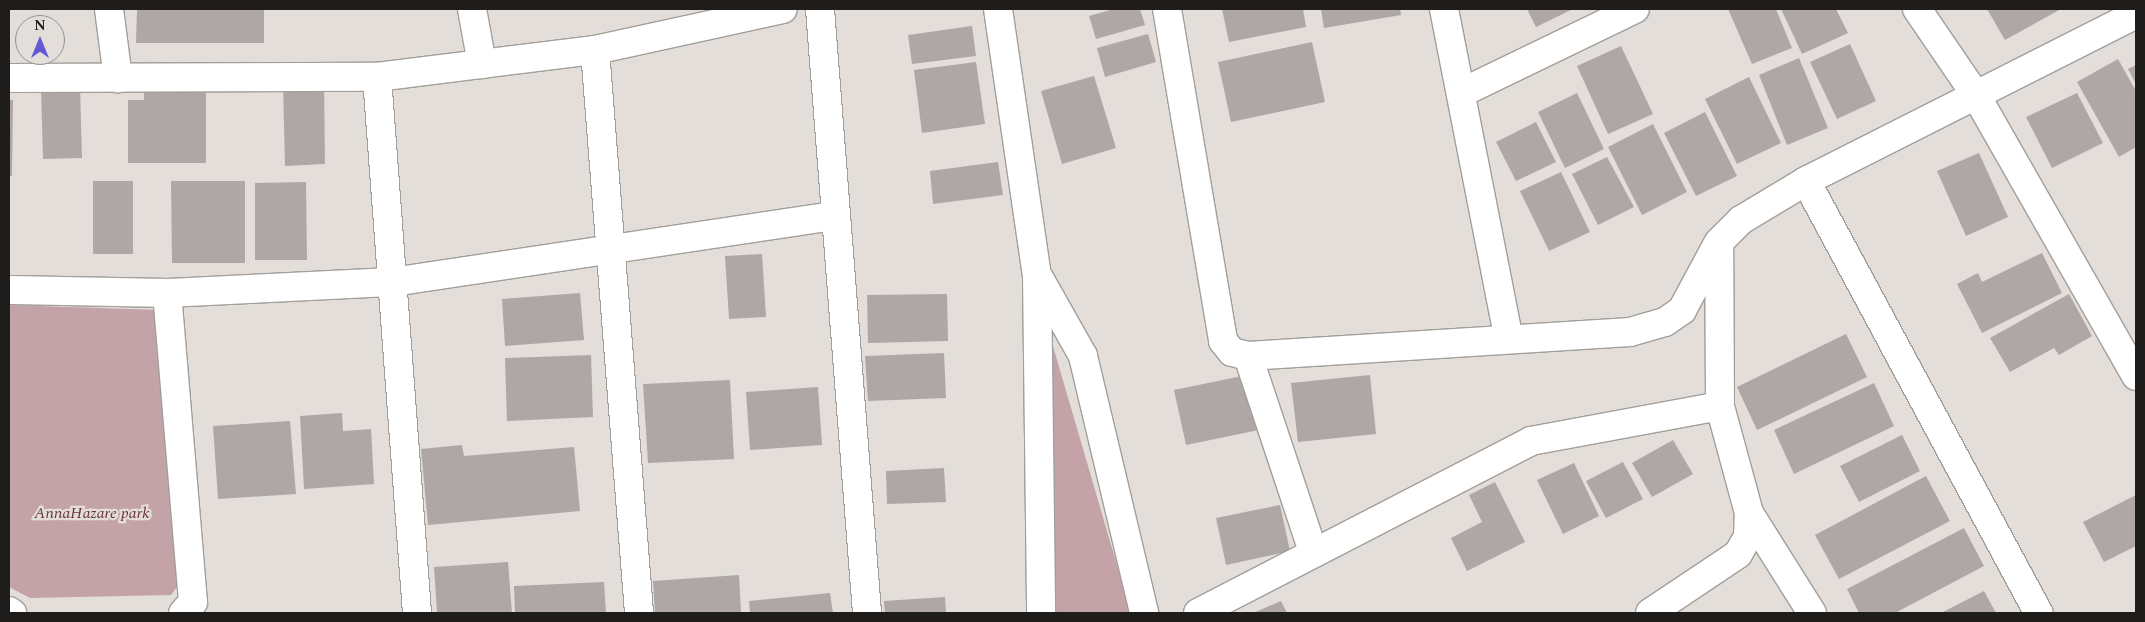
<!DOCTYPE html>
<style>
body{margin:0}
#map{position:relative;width:2145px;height:622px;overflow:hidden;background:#e3deda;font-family:Spectral,serif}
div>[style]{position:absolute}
.green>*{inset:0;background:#c3a3a8}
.building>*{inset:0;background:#aea7a5}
.roads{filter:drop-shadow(1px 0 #a29e99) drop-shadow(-1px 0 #a29e99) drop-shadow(0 1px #a29e99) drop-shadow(0 -1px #a29e99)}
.minor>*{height:28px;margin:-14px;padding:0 14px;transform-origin:14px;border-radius:14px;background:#fff}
span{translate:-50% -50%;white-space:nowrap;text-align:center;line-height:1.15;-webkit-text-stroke:4.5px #e3deda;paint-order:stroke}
.park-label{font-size:16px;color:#6a323d;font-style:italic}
.frame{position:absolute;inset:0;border:10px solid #1f1d1b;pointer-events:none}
.north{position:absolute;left:15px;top:15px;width:50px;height:50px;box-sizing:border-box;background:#e3deda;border:1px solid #95918e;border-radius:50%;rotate:0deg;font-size:14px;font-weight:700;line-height:20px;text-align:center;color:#1f1d1b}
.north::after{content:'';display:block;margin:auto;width:18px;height:22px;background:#6459d2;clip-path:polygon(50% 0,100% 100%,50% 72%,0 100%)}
</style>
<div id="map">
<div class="green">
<i style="clip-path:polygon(9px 305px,160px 310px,179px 584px,171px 595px,30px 598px,9px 587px)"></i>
<i style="clip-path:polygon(1050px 336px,1131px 613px,1056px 613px)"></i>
</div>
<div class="building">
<i style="clip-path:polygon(137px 9px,264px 9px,264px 43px,136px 43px)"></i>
<i style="clip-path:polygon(1114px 9px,1140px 9px,1145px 25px,1096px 39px,1089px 16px)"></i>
<i style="clip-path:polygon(1222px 9px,1303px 9px,1306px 27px,1229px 42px)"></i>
<i style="clip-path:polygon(1321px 9px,1400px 9px,1401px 15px,1324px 28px)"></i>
<i style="clip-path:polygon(1527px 9px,1573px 9px,1536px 27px)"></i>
<i style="clip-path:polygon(1728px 9px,1776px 9px,1792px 48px,1752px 64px)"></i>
<i style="clip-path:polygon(1781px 9px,1836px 9px,1848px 33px,1802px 54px)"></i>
<i style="clip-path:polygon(1987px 9px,2061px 9px,2005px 40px)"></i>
<i style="clip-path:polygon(972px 26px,976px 56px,912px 64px,908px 35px)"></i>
<i style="clip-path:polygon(1148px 34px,1156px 62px,1105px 77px,1097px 48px)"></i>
<i style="clip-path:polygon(1312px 42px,1325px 102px,1231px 122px,1218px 62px)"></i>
<i style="clip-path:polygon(1850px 44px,1876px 101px,1837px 119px,1810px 62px)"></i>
<i style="clip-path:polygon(1621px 46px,1653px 114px,1608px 134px,1577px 66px)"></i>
<i style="clip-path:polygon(1799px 58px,1828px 128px,1787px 145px,1759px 75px)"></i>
<i style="clip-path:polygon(2118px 59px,2136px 91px,2136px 147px,2119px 157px,2077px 82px)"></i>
<i style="clip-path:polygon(976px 62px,985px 124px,922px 133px,914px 70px)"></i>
<i style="clip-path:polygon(2136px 65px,2136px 84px,2128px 69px)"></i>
<i style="clip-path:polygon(1094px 76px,1116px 148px,1062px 164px,1041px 91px)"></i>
<i style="clip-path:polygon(1749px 77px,1781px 143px,1737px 164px,1705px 99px)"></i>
<i style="clip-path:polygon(324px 83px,325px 164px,285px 166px,283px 84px)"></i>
<i style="clip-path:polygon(80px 87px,82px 158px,43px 159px,41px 88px)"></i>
<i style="clip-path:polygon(144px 92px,206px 92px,206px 163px,128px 163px,128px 100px,144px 100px)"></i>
<i style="clip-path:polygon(1577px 93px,1604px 149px,1565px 168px,1538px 112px)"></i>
<i style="clip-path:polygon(2077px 93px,2103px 143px,2052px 168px,2026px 117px)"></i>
<i style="clip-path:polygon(9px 100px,13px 100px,12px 176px,9px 176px)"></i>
<i style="clip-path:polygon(1705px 112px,1737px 176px,1696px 196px,1664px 133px)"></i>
<i style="clip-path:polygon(1536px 122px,1556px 162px,1516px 181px,1496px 142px)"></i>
<i style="clip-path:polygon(1653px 124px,1687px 192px,1642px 215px,1608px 147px)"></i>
<i style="clip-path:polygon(1979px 153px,2008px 217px,1966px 236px,1937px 171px)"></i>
<i style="clip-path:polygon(1607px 157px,1634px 207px,1598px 225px,1572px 174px)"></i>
<i style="clip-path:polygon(998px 162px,1003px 195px,933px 204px,930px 171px)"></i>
<i style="clip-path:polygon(1561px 172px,1590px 232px,1549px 251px,1520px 191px)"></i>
<i style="clip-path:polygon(93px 181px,133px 181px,133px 254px,93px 254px)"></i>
<i style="clip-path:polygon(171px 181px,245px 181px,245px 263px,172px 263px)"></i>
<i style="clip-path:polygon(306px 182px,307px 260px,255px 260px,255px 183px)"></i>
<i style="clip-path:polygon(2042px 253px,2062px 293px,1982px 333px,1957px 284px,1978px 273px,1982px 282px)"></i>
<i style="clip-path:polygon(762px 254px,766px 317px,729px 319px,725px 256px)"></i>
<i style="clip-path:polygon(580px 293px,584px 340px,505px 346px,502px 299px)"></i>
<i style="clip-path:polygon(947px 294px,948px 341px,868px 343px,867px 295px)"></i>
<i style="clip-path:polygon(2069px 294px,2092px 336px,2059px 355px,2054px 348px,2010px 372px,1990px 338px)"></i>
<i style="clip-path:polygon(1846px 334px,1867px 377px,1757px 430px,1737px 387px)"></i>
<i style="clip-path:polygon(944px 353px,946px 398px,868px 401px,865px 356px)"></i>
<i style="clip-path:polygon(591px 355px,593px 417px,507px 421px,505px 358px)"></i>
<i style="clip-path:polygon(1247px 375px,1259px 430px,1186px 445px,1174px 390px)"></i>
<i style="clip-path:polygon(1370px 375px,1376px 434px,1298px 442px,1291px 383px)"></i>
<i style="clip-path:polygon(730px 380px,734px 459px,648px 463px,643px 384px)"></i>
<i style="clip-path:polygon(1874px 383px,1894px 426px,1794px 474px,1774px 430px)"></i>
<i style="clip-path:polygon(818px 387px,822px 445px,750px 450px,746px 392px)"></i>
<i style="clip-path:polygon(342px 413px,343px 431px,371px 429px,374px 484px,304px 489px,300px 416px)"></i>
<i style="clip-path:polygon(290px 421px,296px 494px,218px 499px,213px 426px)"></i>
<i style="clip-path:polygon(1902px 435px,1920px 471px,1859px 502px,1840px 466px)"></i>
<i style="clip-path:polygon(1673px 440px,1693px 474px,1652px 497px,1632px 463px)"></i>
<i style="clip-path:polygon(462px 445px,464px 456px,574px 447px,580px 511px,428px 525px,421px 449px)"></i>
<i style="clip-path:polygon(1623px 462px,1643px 499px,1606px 518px,1586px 481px)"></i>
<i style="clip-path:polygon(1574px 463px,1599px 516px,1563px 534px,1537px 480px)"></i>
<i style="clip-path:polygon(944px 468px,946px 502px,887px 504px,886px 471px)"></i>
<i style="clip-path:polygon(1926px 476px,1950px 521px,1839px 579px,1815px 535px)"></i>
<i style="clip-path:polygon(1495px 482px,1525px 542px,1467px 571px,1451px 538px,1482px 522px,1469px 495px)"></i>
<i style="clip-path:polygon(2136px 495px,2136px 546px,2104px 562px,2083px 522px)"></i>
<i style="clip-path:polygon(1280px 505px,1290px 551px,1226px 565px,1216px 518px)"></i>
<i style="clip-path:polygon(1964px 528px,1984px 566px,1895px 613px,1859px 613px,1847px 589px)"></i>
<i style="clip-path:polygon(508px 562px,512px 613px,437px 613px,434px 567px)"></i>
<i style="clip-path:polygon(739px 575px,741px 613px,655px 613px,653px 581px)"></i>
<i style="clip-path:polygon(604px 582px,606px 613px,515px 613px,514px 586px)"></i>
<i style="clip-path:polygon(1984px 591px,1996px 613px,1941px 613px)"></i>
<i style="clip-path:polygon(830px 593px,833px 613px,750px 613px,749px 601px)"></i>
<i style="clip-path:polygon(945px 597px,946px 613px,885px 613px,884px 601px)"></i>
<i style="clip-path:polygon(1281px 601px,1287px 613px,1253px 613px)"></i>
</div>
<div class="roads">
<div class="minor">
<i style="left:109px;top:9px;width:70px;rotate:82.6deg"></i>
<i style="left:472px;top:9px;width:56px;rotate:79.7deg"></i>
<i style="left:820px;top:9px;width:606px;rotate:85.55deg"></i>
<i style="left:998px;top:9px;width:269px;rotate:81.7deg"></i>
<i style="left:1037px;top:275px;width:338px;rotate:89.3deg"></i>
<i style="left:1167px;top:9px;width:337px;rotate:80.4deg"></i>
<i style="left:1223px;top:341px;width:14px;rotate:51deg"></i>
<i style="left:1232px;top:352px;width:16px;rotate:14deg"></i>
<i style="left:1248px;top:356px;width:383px;rotate:-3.6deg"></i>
<i style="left:1630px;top:332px;width:36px;rotate:-16deg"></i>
<i style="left:1665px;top:322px;width:21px;rotate:-35deg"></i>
<i style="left:1682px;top:310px;width:74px;rotate:-61.7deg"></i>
<i style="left:1444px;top:9px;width:336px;rotate:78.9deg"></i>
<i style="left:1917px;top:9px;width:107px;rotate:55.7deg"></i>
<i style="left:1977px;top:97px;width:321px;rotate:60.3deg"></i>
<i style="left:595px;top:50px;width:565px;rotate:85.53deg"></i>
<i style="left:377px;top:77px;width:537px;rotate:85.73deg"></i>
<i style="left:9px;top:78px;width:368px;rotate:-0.2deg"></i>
<i style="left:377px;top:77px;width:220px;rotate:-7.1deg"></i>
<i style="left:595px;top:50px;width:192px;rotate:-12.3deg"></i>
<i style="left:1461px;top:93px;width:193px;rotate:-25.8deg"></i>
<i style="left:1806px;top:181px;width:491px;rotate:61.7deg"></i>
<i style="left:1038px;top:276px;width:92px;rotate:60.6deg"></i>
<i style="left:1083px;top:356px;width:264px;rotate:76.6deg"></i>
<i style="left:9px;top:290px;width:158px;rotate:1.1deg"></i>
<i style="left:1248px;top:356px;width:206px;rotate:71.6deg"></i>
<i style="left:1749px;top:513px;width:118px;rotate:57.8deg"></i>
<i style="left:9px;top:611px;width:4px;rotate:34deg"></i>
<i style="left:183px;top:613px;width:15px;rotate:-48deg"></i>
<i style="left:193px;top:602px;width:310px;rotate:-94.8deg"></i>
<i style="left:167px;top:293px;width:225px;rotate:-2.8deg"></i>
<i style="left:392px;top:282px;width:448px;rotate:-8.5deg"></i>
<i style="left:1198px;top:613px;width:375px;rotate:-27.3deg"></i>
<i style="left:1531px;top:441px;width:192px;rotate:-10.5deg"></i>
<i style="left:1650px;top:613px;width:106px;rotate:-33.8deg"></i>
<i style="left:1738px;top:554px;width:20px;rotate:-60deg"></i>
<i style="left:1748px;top:537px;width:24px;rotate:-88deg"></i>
<i style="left:1749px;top:513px;width:111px;rotate:-105.2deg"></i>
<i style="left:1720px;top:406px;width:164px;rotate:-90.3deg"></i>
<i style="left:1719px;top:242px;width:31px;rotate:-45deg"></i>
<i style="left:1741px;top:220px;width:76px;rotate:-31deg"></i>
<i style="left:1806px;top:181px;width:370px;rotate:-26.8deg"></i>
</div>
</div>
<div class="park-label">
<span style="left:92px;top:513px">AnnaHazare park</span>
</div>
<div class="frame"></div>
<div class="north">N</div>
</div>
